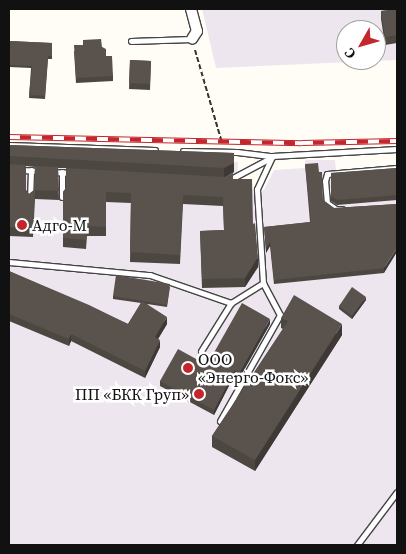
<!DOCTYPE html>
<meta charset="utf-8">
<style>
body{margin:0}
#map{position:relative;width:406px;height:554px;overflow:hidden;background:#fffdf5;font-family:"Source Serif 4",serif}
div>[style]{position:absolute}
.industrial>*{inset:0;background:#eee6ef}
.path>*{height:2px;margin-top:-1px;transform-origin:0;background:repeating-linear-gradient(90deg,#333 0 5px,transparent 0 7.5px)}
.roads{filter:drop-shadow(1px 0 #444) drop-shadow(-1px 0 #444) drop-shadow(0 1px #444) drop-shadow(0 -1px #444)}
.service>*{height:5px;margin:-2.5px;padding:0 2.5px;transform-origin:2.5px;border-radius:2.5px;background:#fff}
.minor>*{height:10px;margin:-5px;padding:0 5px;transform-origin:5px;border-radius:5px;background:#fff}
.rail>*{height:5.5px;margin-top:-2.75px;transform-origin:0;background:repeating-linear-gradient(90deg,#fff 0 11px,#c4262e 0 22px);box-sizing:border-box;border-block:1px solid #c4262e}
.wall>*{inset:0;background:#4d4742}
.shaded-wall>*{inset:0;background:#3f3936}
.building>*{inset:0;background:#5a524d}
.dots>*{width:14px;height:14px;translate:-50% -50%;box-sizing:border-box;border:2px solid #fff;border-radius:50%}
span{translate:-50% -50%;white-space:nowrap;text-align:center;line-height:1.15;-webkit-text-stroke:5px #fff;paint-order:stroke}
.poi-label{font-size:16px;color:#111}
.left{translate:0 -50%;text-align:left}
.right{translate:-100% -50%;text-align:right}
.frame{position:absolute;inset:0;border:10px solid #111;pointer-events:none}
.north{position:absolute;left:336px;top:20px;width:50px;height:50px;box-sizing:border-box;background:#fff;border:1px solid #a0a0a0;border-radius:50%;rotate:232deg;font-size:14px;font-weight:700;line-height:20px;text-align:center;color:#111}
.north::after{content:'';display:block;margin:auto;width:18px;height:22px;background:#c4262e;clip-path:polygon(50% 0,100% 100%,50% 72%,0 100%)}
</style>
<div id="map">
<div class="industrial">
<i style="clip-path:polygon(evenodd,202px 9px,397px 9px,397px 60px,216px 68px,202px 9px,346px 30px,376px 30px,376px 60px,346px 60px,346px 30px)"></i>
<i style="clip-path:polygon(9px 152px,238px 162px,237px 189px,264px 190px,274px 170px,305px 168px,305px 160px,335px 160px,336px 171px,397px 168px,397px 545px,9px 545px)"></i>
</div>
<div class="path">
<i style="left:195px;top:50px;width:97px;rotate:73.8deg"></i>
</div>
<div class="roads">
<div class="service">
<i style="left:131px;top:41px;width:61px;rotate:-1.9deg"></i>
<i style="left:9px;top:145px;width:146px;rotate:2deg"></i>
<i style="left:183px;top:151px;width:54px;rotate:1.1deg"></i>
<i style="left:237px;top:152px;width:35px;rotate:7deg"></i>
<i style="left:272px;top:156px;width:125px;rotate:-3.2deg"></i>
<i style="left:9px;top:169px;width:32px;rotate:4deg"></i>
<i style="left:52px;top:172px;width:21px;rotate:3deg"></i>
<i style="left:229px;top:180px;width:49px;rotate:-28.1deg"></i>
<i style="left:62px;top:197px;width:25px;rotate:-90deg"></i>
<i style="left:30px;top:199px;width:29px;rotate:-88deg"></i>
<i style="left:342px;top:209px;width:6px;rotate:180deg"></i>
<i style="left:336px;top:209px;width:11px;rotate:-146deg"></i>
<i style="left:327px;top:203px;width:22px;rotate:-95deg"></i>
<i style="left:325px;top:181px;width:7px;rotate:-74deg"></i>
<i style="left:327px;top:174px;width:70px;rotate:-4.9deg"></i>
<i style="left:9px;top:262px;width:142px;rotate:5.3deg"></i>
<i style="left:150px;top:275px;width:86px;rotate:19.1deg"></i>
<i style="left:201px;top:351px;width:57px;rotate:-58deg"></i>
<i style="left:231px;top:303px;width:38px;rotate:-32deg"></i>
<i style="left:263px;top:283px;width:94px;rotate:-93.7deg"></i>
<i style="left:257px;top:189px;width:35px;rotate:-65deg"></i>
<i style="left:220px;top:421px;width:122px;rotate:-60.5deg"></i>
<i style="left:280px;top:315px;width:36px;rotate:-118deg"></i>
<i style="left:357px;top:545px;width:66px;rotate:-53deg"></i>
</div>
<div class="minor">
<i style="left:191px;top:9px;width:23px;rotate:75deg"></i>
<i style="left:197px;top:31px;width:9px;rotate:122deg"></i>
</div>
</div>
<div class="rail">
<i style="left:9px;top:137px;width:293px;rotate:1.2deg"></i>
<i style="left:302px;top:143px;width:95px;rotate:-1.2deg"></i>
</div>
<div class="wall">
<i style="clip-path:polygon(397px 9px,397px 43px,385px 45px,381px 19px,381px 11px)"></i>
<i style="clip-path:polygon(9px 41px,52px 43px,52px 59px,48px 59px,45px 99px,29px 98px,31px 68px,9px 67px)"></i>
<i style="clip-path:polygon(102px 47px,106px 56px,113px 76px,113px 81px,76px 83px,74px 51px)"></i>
<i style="clip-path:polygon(130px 60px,151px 61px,150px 90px,129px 89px)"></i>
<i style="clip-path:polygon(evenodd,9px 145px,234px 153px,234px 172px,225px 177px,233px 179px,253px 224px,258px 267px,245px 287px,202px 288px,200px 231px,224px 230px,223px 206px,183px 204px,180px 264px,130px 262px,131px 203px,106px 202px,106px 236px,87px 236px,86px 249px,63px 247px,63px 192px,66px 188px,66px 168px,58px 168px,59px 200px,35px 199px,33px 237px,9px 236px,9px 145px,26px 166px,35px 167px,34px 190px,29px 194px,26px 190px,26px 166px)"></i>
<i style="clip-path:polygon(305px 164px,323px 200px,334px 208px,397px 204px,384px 273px,274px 284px,270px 246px,266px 253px,264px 227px,310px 222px)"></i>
<i style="clip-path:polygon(397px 168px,397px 200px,337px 205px,331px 201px,331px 173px)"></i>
<i style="clip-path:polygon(9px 271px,128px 324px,141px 303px,113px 299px,113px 296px,170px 287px,167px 307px,147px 304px,167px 324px,158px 339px,160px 347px,145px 378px,71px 341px,69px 346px,9px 321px)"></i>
<i style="clip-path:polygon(366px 300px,352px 319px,339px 309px,339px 306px)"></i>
<i style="clip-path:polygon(281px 318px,342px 335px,255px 471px,212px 447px,212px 436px,283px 329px,281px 328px)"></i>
<i style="clip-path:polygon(270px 324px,240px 377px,235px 374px,214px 415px,160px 386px,160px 381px,207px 365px)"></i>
</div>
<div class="shaded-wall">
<i style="clip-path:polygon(234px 153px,234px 172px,224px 178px,224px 168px)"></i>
<i style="clip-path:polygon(270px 242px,270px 246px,266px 253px,266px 249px)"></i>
<i style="clip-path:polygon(397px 248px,397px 252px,384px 273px,384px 268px)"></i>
<i style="clip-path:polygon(258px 257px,258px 267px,245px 287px,245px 278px)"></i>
<i style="clip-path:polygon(366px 297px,366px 300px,352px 319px,352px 316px)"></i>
<i style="clip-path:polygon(167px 317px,167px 324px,155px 344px,155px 337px)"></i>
<i style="clip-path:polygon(270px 319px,270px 324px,240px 377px,240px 372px)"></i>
<i style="clip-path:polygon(342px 324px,342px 335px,255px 471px,255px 460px)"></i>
<i style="clip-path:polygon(71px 334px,71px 341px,69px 346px,69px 339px)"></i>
<i style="clip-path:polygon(160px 340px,160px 347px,145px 378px,145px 371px)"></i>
<i style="clip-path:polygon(235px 370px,235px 374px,214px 415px,214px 410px)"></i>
</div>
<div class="building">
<i style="clip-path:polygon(397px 9px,397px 35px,385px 37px,381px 11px)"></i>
<i style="clip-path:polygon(101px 39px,102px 47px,106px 49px,106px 56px,112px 56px,113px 76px,76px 78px,74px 45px,83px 45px,83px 40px)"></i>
<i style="clip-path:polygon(9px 41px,52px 43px,52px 56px,48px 56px,45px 96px,29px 95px,32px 66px,9px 65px)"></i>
<i style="clip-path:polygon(130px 60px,151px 61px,150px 84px,129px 83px)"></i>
<i style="clip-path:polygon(9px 145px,234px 153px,234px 163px,224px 168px,9px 156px)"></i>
<i style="clip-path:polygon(318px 163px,319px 172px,322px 172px,323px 200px,334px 208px,397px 204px,397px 248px,384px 268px,274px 280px,270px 242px,266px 249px,264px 227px,311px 222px,305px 164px)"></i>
<i style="clip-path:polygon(9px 164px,26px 165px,26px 190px,29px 194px,34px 190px,35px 166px,58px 167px,59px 191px,35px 190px,33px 228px,9px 227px)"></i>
<i style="clip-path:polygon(66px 168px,225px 177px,233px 173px,233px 179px,252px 179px,253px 224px,255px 223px,258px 257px,245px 278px,202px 279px,200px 231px,224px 230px,223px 197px,183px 195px,180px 255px,130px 252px,131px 193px,106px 192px,106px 227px,87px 226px,86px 240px,63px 238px,63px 192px,66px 188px)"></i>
<i style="clip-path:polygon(397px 168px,397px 195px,337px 200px,331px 196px,331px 173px)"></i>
<i style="clip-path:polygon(9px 271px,89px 305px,128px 324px,142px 301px,167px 317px,155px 337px,160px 340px,145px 371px,71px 334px,69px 339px,9px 314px)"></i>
<i style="clip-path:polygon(116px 275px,170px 284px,167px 305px,113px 296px)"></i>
<i style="clip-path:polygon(352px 287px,366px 297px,352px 316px,339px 306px)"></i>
<i style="clip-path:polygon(294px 295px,342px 324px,255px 460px,212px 436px,288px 321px,281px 318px)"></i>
<i style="clip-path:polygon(242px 303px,270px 319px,240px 372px,235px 370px,214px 410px,160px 381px,178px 349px,207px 365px)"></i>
</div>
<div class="dots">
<i style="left:22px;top:225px;background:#c4262e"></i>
<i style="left:188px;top:368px;background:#c4262e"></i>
<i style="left:199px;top:394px;background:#c4262e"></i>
</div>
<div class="poi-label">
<span class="left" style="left:32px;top:225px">Адго-М</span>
<span class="left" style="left:198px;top:368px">ООО<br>«Энерго-Фокс»</span>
<span class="right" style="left:189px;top:394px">ПП «БКК Груп»</span>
</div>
<div class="frame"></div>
<div class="north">С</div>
</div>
